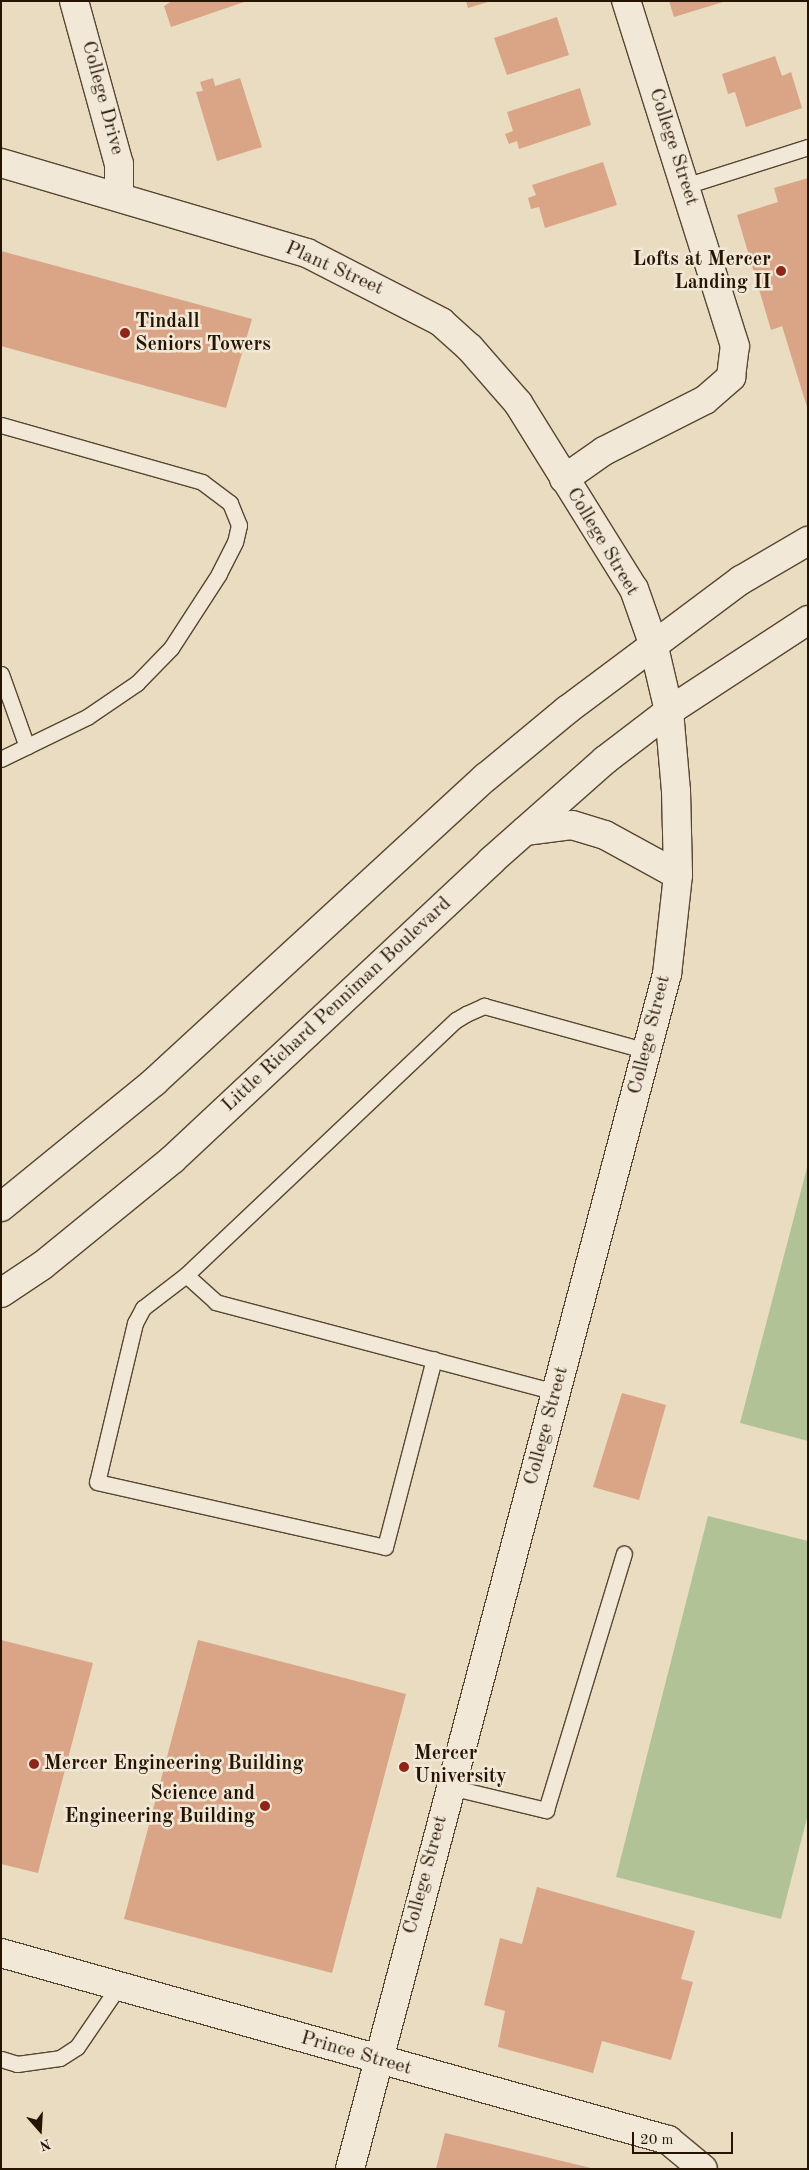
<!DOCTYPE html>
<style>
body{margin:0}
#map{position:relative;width:809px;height:2170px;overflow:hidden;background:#e9dcc1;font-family:"Old Standard TT",serif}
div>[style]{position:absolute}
.green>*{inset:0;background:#b1c297}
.building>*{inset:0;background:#d9a586}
.roads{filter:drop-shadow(1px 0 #574630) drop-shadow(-1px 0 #574630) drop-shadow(0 1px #574630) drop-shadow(0 -1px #574630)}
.lane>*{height:15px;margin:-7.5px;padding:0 7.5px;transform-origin:7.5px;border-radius:7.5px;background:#f1e8d7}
.street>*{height:28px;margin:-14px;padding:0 14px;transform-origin:14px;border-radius:14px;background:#f1e8d7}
.secondary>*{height:28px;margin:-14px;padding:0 14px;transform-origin:14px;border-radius:14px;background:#f1e8d7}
.dots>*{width:14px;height:14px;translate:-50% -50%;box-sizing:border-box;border:2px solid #f1e8d7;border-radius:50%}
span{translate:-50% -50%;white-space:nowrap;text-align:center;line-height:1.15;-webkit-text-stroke:5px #f1e8d7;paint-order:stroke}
.street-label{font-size:20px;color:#261400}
.poi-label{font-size:20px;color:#261400;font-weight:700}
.right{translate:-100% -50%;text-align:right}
.left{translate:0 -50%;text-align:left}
.frame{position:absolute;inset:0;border:2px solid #261400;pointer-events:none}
.north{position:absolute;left:15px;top:2105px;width:50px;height:50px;-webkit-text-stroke:4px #f1e8d7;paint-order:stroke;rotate:161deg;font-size:14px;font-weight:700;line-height:20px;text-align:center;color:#261400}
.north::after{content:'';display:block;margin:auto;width:18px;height:22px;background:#261400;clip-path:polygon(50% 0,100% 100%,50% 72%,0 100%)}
.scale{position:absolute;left:632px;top:2132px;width:101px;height:22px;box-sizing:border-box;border:2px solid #261400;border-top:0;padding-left:6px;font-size:15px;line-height:18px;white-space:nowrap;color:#261400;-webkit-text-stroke:4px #f1e8d7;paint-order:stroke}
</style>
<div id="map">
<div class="green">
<i style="clip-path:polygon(808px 1164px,808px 1441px,740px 1423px)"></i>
<i style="clip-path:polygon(708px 1516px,808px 1541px,808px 1814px,781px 1919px,616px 1877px)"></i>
</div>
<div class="building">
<i style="clip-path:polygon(172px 1px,244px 1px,244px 2px,171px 27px,164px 6px)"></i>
<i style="clip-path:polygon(466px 1px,488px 1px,488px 2px,468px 8px)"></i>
<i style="clip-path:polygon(669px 1px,723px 1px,723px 2px,674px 17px)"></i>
<i style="clip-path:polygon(557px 17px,569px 55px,507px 75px,494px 38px)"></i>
<i style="clip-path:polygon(775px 56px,782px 76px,791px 72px,802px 108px,746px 127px,735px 92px,728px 94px,722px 74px)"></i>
<i style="clip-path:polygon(213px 78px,215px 86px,240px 78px,262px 147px,217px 161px,196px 92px,203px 91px,200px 82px)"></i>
<i style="clip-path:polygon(580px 88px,591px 125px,519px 149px,517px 141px,509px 144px,505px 134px,513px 131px,507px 112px)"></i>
<i style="clip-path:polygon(603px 162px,617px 205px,545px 228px,539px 207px,531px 209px,528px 198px,536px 195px,532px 185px)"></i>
<i style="clip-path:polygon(808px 178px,808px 407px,807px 407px,782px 326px,771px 330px,737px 215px,778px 202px,774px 188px)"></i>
<i style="clip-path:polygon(1px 251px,252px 319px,226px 408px,1px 346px)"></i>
<i style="clip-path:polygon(622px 1393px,666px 1405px,639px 1500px,593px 1487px)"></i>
<i style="clip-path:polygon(1px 1640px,93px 1663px,38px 1873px,1px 1864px)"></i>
<i style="clip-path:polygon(198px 1640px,406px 1694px,332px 1973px,124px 1919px)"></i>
<i style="clip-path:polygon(537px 1887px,695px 1931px,681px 1979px,693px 1982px,671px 2060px,602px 2041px,593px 2073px,498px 2047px,505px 2011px,484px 2005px,500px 1938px,522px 1944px)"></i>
<i style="clip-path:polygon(445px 2133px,591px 2168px,591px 2169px,436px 2169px)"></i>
</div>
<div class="roads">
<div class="lane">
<i style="left:685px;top:186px;width:129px;rotate:-17.6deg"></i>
<i style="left:1px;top:425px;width:209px;rotate:15.8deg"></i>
<i style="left:202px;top:482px;width:35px;rotate:37deg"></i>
<i style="left:230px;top:503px;width:24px;rotate:68deg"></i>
<i style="left:239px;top:525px;width:17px;rotate:103deg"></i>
<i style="left:235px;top:542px;width:36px;rotate:117deg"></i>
<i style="left:219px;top:574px;width:88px;rotate:123deg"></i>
<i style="left:171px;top:648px;width:49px;rotate:134.2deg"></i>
<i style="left:137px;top:683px;width:60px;rotate:145.8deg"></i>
<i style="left:87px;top:717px;width:96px;rotate:154deg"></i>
<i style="left:1px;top:674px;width:77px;rotate:70.4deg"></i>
<i style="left:186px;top:1275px;width:54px;rotate:142.5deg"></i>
<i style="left:143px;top:1308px;width:17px;rotate:118deg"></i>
<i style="left:135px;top:1323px;width:163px;rotate:103.4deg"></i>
<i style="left:97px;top:1482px;width:295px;rotate:12.7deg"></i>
<i style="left:385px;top:1547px;width:194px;rotate:-75.4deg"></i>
<i style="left:556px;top:1392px;width:352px;rotate:-165.2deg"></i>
<i style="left:216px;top:1302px;width:40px;rotate:-138deg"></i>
<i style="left:186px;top:1275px;width:371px;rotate:-43.4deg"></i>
<i style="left:456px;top:1020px;width:12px;rotate:-31deg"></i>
<i style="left:466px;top:1014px;width:20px;rotate:-24deg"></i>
<i style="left:484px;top:1006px;width:169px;rotate:15.4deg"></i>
<i style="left:450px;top:1787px;width:99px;rotate:13.5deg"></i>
<i style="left:546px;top:1810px;width:268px;rotate:-73.1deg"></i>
<i style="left:1px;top:2059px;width:17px;rotate:17deg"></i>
<i style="left:17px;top:2064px;width:43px;rotate:-7.9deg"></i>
<i style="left:60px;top:2058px;width:20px;rotate:-33deg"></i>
<i style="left:77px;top:2047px;width:73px;rotate:-55.7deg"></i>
</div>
<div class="street">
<i style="left:74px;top:1px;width:169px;rotate:74.6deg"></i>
<i style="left:119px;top:164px;width:33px;rotate:90deg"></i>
<i style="left:1px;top:163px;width:319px;rotate:16.4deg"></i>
<i style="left:307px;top:253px;width:151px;rotate:27.2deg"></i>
<i style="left:441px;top:322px;width:39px;rotate:42deg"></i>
<i style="left:470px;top:348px;width:73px;rotate:48.9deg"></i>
<i style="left:518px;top:403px;width:219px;rotate:58.1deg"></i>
<i style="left:634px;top:589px;width:57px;rotate:70.6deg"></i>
<i style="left:653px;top:643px;width:70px;rotate:76.8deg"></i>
<i style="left:669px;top:711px;width:80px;rotate:85deg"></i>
<i style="left:676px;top:791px;width:84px;rotate:88.6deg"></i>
<i style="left:678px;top:875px;width:100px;rotate:96.3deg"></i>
<i style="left:667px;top:974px;width:1236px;rotate:104.86deg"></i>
<i style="left:564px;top:479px;width:49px;rotate:-35deg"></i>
<i style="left:604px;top:451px;width:113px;rotate:-26.8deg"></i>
<i style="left:705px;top:400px;width:35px;rotate:-41deg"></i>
<i style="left:731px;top:377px;width:31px;rotate:-83deg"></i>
<i style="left:735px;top:346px;width:362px;rotate:-107.5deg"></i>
<i style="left:1px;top:1953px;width:693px;rotate:15.66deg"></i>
<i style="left:668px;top:2140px;width:45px;rotate:39.6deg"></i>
</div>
<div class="secondary">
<i style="left:525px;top:831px;width:47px;rotate:-7.3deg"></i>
<i style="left:572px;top:825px;width:34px;rotate:17deg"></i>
<i style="left:605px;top:835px;width:83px;rotate:28.7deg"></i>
<i style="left:1px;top:1207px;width:198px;rotate:-39.2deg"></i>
<i style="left:154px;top:1082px;width:451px;rotate:-42.6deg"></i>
<i style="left:486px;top:777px;width:105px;rotate:-39.6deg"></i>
<i style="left:567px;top:710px;width:217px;rotate:-36.8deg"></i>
<i style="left:741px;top:580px;width:78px;rotate:-30.2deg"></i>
<i style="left:1px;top:1293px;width:50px;rotate:-33.7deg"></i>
<i style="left:43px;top:1265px;width:168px;rotate:-39.2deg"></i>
<i style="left:173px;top:1159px;width:436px;rotate:-43.1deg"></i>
<i style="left:491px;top:861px;width:152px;rotate:-41.5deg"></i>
<i style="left:605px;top:760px;width:81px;rotate:-37.4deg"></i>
<i style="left:669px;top:711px;width:166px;rotate:-33.2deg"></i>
</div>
</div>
<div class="dots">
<i style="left:781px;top:271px;background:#8f2418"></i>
<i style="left:125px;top:333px;background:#8f2418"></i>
<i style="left:34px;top:1764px;background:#8f2418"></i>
<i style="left:404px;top:1767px;background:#8f2418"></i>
<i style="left:265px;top:1806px;background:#8f2418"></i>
</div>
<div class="street-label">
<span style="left:102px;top:98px;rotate:75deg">College Drive</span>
<span style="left:673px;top:147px;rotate:72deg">College Street</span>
<span style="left:334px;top:269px;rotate:24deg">Plant Street</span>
<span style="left:602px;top:542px;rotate:59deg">College Street</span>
<span style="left:337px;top:1005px;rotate:-43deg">Little Richard Penniman Boulevard</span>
<span style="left:650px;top:1035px;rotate:-76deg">College Street</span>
<span style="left:547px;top:1426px;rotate:-75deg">College Street</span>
<span style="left:426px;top:1875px;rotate:-75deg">College Street</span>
<span style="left:356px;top:2054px;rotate:16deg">Prince Street</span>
</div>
<div class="poi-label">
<span class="right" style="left:771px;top:272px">Lofts at Mercer<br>Landing II</span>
<span class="left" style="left:135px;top:334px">Tindall<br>Seniors Towers</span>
<span class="left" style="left:414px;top:1766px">Mercer<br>University</span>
<span class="left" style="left:44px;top:1764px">Mercer Engineering Building</span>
<span class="right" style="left:255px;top:1806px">Science and<br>Engineering Building</span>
</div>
<div class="frame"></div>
<div class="north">N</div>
<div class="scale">20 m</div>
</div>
